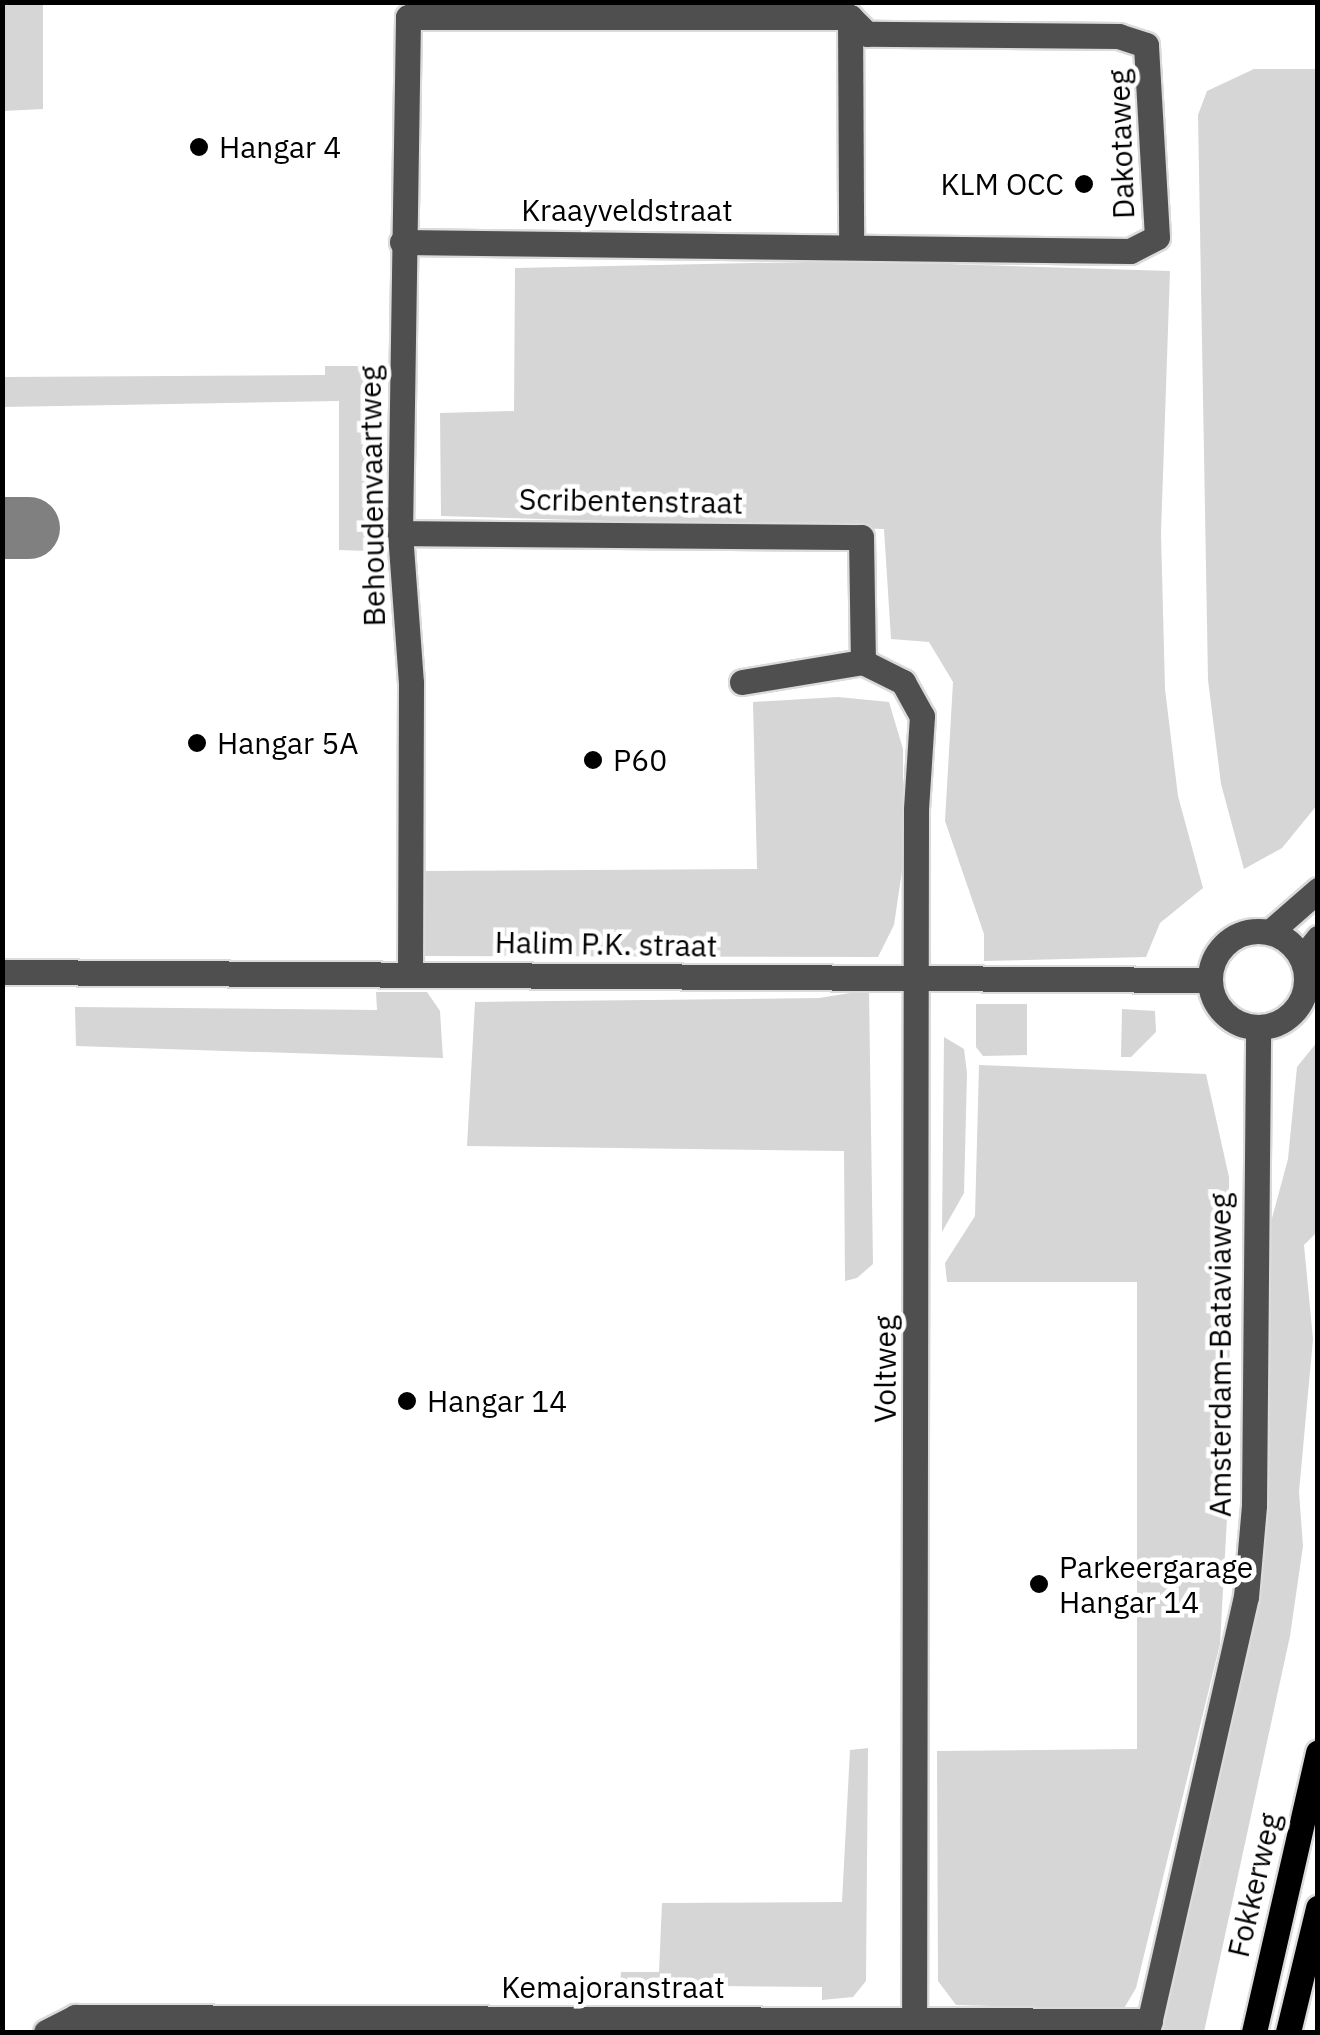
<!DOCTYPE html>
<style>
body{margin:0}
#map{position:relative;width:1320px;height:2035px;overflow:hidden;background:#fff;font-family:"IBM Plex Sans",sans-serif}
div>[style]{position:absolute}
.green>*{inset:0;background:#d6d6d6}
.taxiway>*{height:62px;margin:-31px;padding:0 31px;transform-origin:31px;border-radius:31px;background:#808080}
.roads{filter:drop-shadow(2px 0 #dbdbdb) drop-shadow(-2px 0 #dbdbdb) drop-shadow(0 2px #dbdbdb) drop-shadow(0 -2px #dbdbdb)}
.minor>*{height:25px;margin:-12.5px;padding:0 12.5px;transform-origin:12.5px;border-radius:12.5px;background:#4f4f4f}
.minor>.ring{margin:-12.5px;padding:0;box-sizing:content-box;background:none;border:25px solid #4f4f4f;border-radius:50%}
.major>*{height:25px;margin:-12.5px;padding:0 12.5px;transform-origin:12.5px;border-radius:12.5px;background:#000}
.dots>*{width:28px;height:28px;translate:-50% -50%;box-sizing:border-box;border:5px solid #fff;border-radius:50%}
span{translate:-50% -50%;white-space:nowrap;text-align:center;line-height:1.15;-webkit-text-stroke:9px #fff;paint-order:stroke}
.street-label{font-size:30px;color:#000}
.poi-label{font-size:30px;color:#000}
.left{translate:0 -50%;text-align:left}
.right{translate:-100% -50%;text-align:right}
.frame{position:absolute;inset:0;border:5px solid #000;pointer-events:none}
</style>
<div id="map">
<div class="green">
<i style="clip-path:polygon(2px 3px,43px 3px,43px 109px,3px 111px)"></i>
<i style="clip-path:polygon(1254px 69px,1317px 69px,1318px 804px,1282px 848px,1244px 869px,1221px 784px,1208px 680px,1198px 115px,1207px 91px)"></i>
<i style="clip-path:polygon(854px 261px,1170px 271px,1161px 533px,1165px 689px,1178px 796px,1203px 888px,1160px 923px,1146px 957px,984px 961px,984px 934px,945px 821px,953px 682px,929px 642px,891px 639px,884px 529px,441px 516px,440px 413px,514px 411px,515px 268px)"></i>
<i style="clip-path:polygon(325px 366px,367px 366px,368px 551px,339px 550px,339px 401px,3px 407px,3px 377px,325px 375px)"></i>
<i style="clip-path:polygon(838px 697px,889px 702px,903px 749px,903px 864px,894px 925px,878px 957px,422px 956px,423px 871px,757px 869px,753px 702px)"></i>
<i style="clip-path:polygon(869px 990px,873px 1264px,857px 1278px,845px 1281px,844px 1151px,467px 1146px,475px 1002px,819px 998px)"></i>
<i style="clip-path:polygon(376px 992px,427px 992px,440px 1011px,443px 1058px,76px 1046px,75px 1007px,377px 1010px)"></i>
<i style="clip-path:polygon(976px 1004px,1027px 1004px,1027px 1055px,983px 1056px,976px 1047px)"></i>
<i style="clip-path:polygon(1122px 1009px,1155px 1011px,1156px 1032px,1131px 1057px,1121px 1057px)"></i>
<i style="clip-path:polygon(944px 1037px,964px 1049px,967px 1073px,964px 1193px,942px 1232px)"></i>
<i style="clip-path:polygon(1317px 1042px,1317px 1232px,1304px 1245px,1313px 1339px,1299px 1492px,1303px 1546px,1290px 1636px,1204px 2032px,1157px 2032px,1247px 1653px,1259px 1565px,1268px 1233px,1288px 1159px,1297px 1067px)"></i>
<i style="clip-path:polygon(979px 1065px,1206px 1074px,1229px 1177px,1230px 1464px,1220px 1644px,1136px 1988px,1123px 2010px,956px 2005px,938px 1981px,937px 1751px,1137px 1749px,1137px 1282px,947px 1282px,945px 1263px,975px 1216px)"></i>
<i style="clip-path:polygon(868px 1748px,866px 1981px,853px 1997px,822px 2000px,822px 1987px,620px 1985px,621px 1972px,659px 1972px,662px 1903px,842px 1902px,850px 1750px)"></i>
</div>
<div class="taxiway">
<i style="left:2px;top:528px;width:27px"></i>
</div>
<div class="roads">
<div class="minor">
<i style="left:850px;top:17px;width:226px;rotate:89.7deg"></i>
<i style="left:402px;top:242px;width:728px;rotate:0.71deg"></i>
<i style="left:1130px;top:251px;width:30px;rotate:-27deg"></i>
<i style="left:1157px;top:237px;width:192px;rotate:-93.3deg"></i>
<i style="left:1146px;top:45px;width:28px;rotate:-162deg"></i>
<i style="left:1119px;top:36px;width:252px;rotate:-179.5deg"></i>
<i style="left:867px;top:34px;width:24px;rotate:-135deg"></i>
<i style="left:400px;top:533px;width:461px;rotate:0.5deg"></i>
<i style="left:861px;top:537px;width:125px;rotate:89.1deg"></i>
<i style="left:742px;top:682px;width:123px;rotate:-9.4deg"></i>
<i style="left:863px;top:662px;width:45px;rotate:26.6deg"></i>
<i style="left:903px;top:682px;width:39px;rotate:61deg"></i>
<i style="left:922px;top:716px;width:94px;rotate:93.7deg"></i>
<i style="left:916px;top:810px;width:1212px;rotate:90.09deg"></i>
<i class="ring" style="left:1210px;top:931px;width:71px;height:71px"></i>
<i style="left:1270px;top:932px;width:64px;rotate:-41.2deg"></i>
<i style="left:1302px;top:958px;width:26px;rotate:-51deg"></i>
<i style="left:2px;top:972px;width:1207px;rotate:0.38deg"></i>
<i style="left:410px;top:974px;width:291px;rotate:-89.8deg"></i>
<i style="left:411px;top:683px;width:150px;rotate:-94.2deg"></i>
<i style="left:400px;top:533px;width:516px;rotate:-89.11deg"></i>
<i style="left:408px;top:17px;width:442px"></i>
<i style="left:46px;top:2032px;width:33px;rotate:-27deg"></i>
<i style="left:75px;top:2017px;width:1075px;rotate:0.21deg"></i>
<i style="left:1147px;top:2032px;width:446px;rotate:-77.2deg"></i>
<i style="left:1246px;top:1597px;width:92px;rotate:-85deg"></i>
<i style="left:1254px;top:1505px;width:478px;rotate:-89.5deg"></i>
</div>
<div class="major">
<i style="left:1254px;top:2032px;width:287px;rotate:-77.1deg"></i>
<i style="left:1288px;top:2032px;width:128px;rotate:-76.4deg"></i>
</div>
</div>
<div class="dots">
<i style="left:199px;top:147px;background:#000"></i>
<i style="left:1084px;top:184px;background:#000"></i>
<i style="left:197px;top:743px;background:#000"></i>
<i style="left:593px;top:760px;background:#000"></i>
<i style="left:407px;top:1401px;background:#000"></i>
<i style="left:1039px;top:1584px;background:#000"></i>
</div>
<div class="street-label">
<span style="left:1121px;top:144px;rotate:-92deg">Dakotaweg</span>
<span style="left:627px;top:210px">Kraayveldstraat</span>
<span style="left:372px;top:496px;rotate:-91deg">Behoudenvaartweg</span>
<span style="left:631px;top:501px;rotate:1deg">Scribentenstraat</span>
<span style="left:606px;top:944px;rotate:1deg">Halim P.K. straat</span>
<span style="left:1220px;top:1355px;rotate:-90deg">Amsterdam-Bataviaweg</span>
<span style="left:885px;top:1369px;rotate:-90deg">Voltweg</span>
<span style="left:1254px;top:1885px;rotate:-77deg">Fokkerweg</span>
<span style="left:613px;top:1987px">Kemajoranstraat</span>
</div>
<div class="poi-label">
<span class="left" style="left:219px;top:147px">Hangar 4</span>
<span class="right" style="left:1064px;top:184px">KLM OCC</span>
<span class="left" style="left:217px;top:743px">Hangar 5A</span>
<span class="left" style="left:613px;top:760px">P60</span>
<span class="left" style="left:427px;top:1401px">Hangar 14</span>
<span class="left" style="left:1059px;top:1584px">Parkeergarage<br>Hangar 14</span>
</div>
<div class="frame"></div>
</div>
